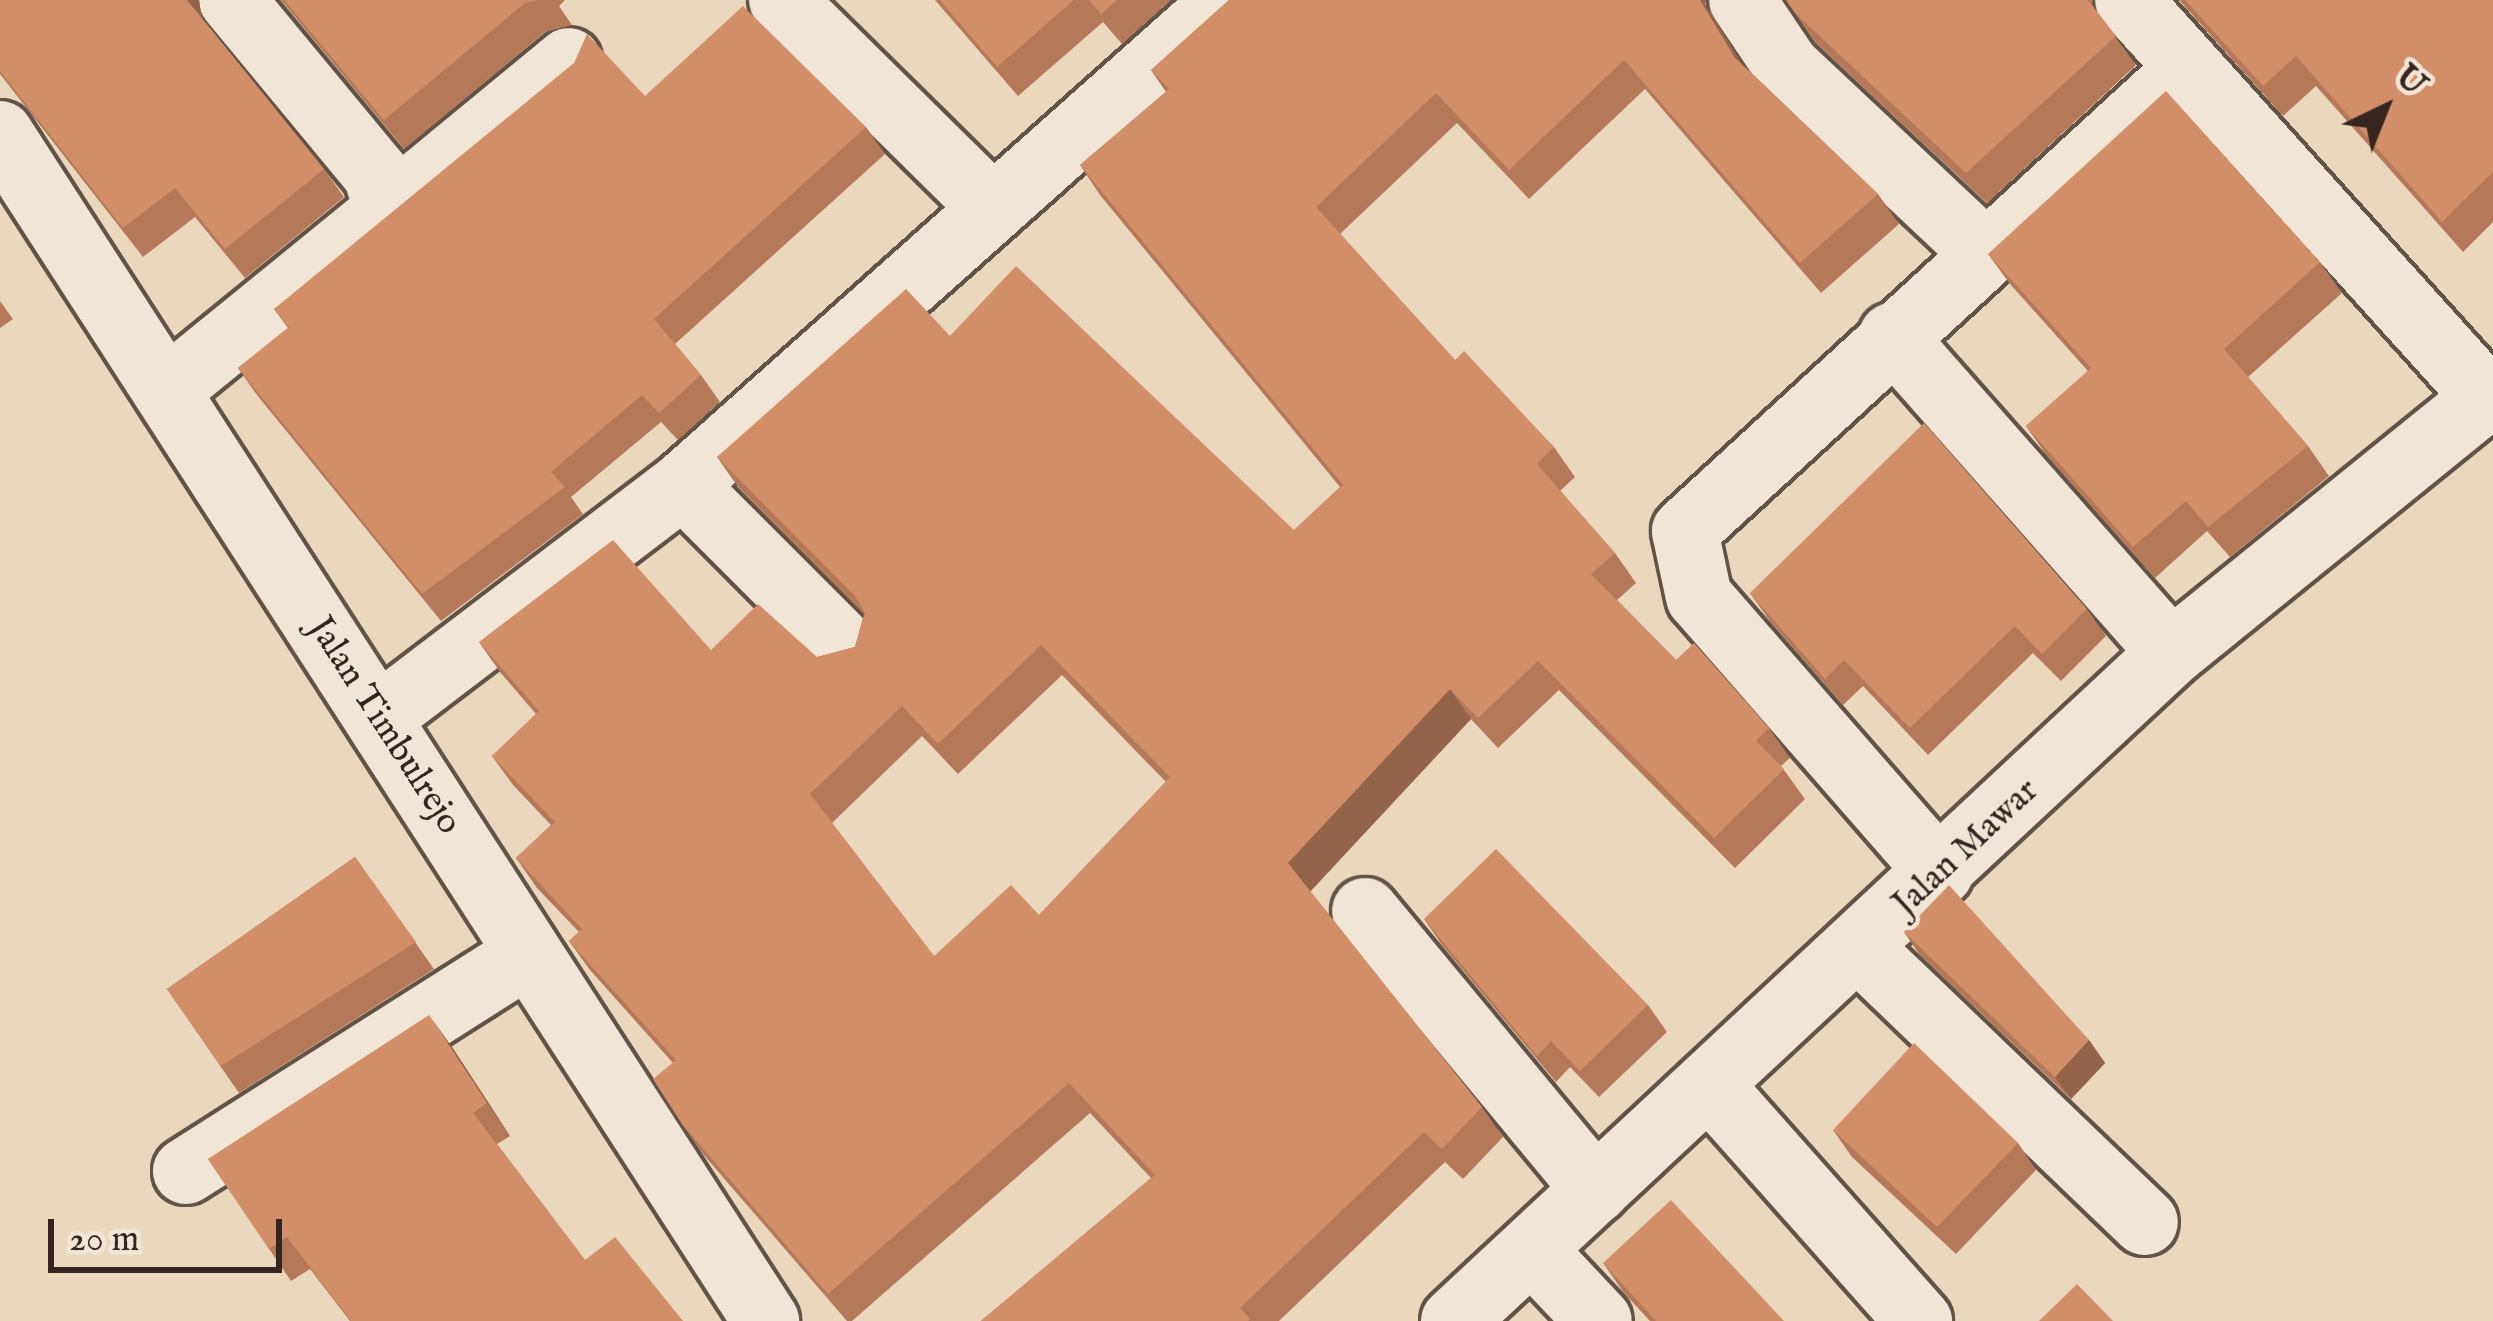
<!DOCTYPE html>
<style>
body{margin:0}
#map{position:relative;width:2493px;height:1321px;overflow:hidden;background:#ead7be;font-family:"IM FELL English",serif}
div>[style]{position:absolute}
.roads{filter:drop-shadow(3px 0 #635246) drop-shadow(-3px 0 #635246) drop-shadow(0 3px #635246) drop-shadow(0 -3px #635246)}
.minor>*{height:66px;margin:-33px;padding:0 33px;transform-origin:33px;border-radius:33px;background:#f1e5d5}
.wall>*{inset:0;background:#b5795a}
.shaded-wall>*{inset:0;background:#93634a}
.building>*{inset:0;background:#d28d69}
span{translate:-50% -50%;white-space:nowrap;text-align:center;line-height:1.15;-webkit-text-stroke:9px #f1e5d5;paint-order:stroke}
.street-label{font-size:36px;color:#36251e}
.north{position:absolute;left:2325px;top:48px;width:120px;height:120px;-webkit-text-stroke:9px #f1e5d5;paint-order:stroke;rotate:43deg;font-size:33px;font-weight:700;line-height:48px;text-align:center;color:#36251e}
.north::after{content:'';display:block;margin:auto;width:42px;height:54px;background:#36251e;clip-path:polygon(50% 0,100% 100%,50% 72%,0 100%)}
.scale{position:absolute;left:48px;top:1219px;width:234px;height:54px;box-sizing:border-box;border:6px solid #36251e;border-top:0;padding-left:15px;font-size:36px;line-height:42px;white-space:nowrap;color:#36251e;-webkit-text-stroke:9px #f1e5d5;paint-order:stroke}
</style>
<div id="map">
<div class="roads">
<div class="minor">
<i style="left:232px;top:0;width:226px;rotate:50.4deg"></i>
<i style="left:376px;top:174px;width:38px;rotate:72deg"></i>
<i style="left:388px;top:210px;width:234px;rotate:-39.5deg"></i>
<i style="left:782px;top:0;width:296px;rotate:44.6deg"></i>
<i style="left:1742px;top:0;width:81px;rotate:56.1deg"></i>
<i style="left:1787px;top:67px;width:270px;rotate:43.2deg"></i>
<i style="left:2128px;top:0;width:536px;rotate:47.95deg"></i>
<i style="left:0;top:134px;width:1413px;rotate:57.16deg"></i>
<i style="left:1892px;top:336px;width:422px;rotate:48.6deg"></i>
<i style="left:166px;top:391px;width:286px;rotate:-39.2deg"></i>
<i style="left:683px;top:485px;width:235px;rotate:45deg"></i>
<i style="left:380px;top:716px;width:381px;rotate:-37.3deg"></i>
<i style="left:683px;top:485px;width:729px;rotate:-41.72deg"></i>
<i style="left:1940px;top:873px;width:366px;rotate:-131.1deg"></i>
<i style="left:1699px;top:597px;width:67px;rotate:-102deg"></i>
<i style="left:1685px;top:531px;width:684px;rotate:-42.57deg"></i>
<i style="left:1365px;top:911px;width:362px;rotate:50.4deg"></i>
<i style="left:1859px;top:948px;width:396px;rotate:43.8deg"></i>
<i style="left:1712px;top:1088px;width:312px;rotate:48.4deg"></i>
<i style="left:186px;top:1171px;width:405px;rotate:-32.4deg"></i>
<i style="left:1535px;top:1253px;width:93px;rotate:46.7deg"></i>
<i style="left:1454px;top:1321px;width:980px;rotate:-42.97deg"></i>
<i style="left:2171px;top:653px;width:414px;rotate:-39deg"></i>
</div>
</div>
<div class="wall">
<i style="clip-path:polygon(0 0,199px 0,202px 18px,324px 169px,344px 197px,245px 278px,195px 217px,143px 257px,0 74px)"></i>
<i style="clip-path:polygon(281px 0,565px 0,559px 6px,572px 25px,545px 32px,404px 149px)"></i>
<i style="clip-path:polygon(935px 0,1171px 0,1122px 44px,1103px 22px,1018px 96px)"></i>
<i style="clip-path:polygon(evenodd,1229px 0,1706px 0,1705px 4px,1742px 64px,1878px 194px,1899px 224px,1821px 293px,1645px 89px,1529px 199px,1457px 123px,1340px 234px,1455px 360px,1554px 447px,1575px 477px,1560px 491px,1615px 553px,1636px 583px,1617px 600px,1676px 660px,1769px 728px,1790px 758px,1781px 766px,1805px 799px,1735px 868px,1559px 690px,1498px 748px,1471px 719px,1310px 891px,1482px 1107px,1503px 1137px,1463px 1179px,1445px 1162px,1279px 1321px,981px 1321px,1151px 1178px,1090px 1113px,852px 1321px,847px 1321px,703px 1154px,682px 1124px,673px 1063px,590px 970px,569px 941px,579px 932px,537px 888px,516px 858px,551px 825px,513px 785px,492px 756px,536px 714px,500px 672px,479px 642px,711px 650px,817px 657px,855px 647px,864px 614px,738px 487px,717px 457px,950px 336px,1294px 530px,1340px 487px,1100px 195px,1080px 165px,1166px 92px,1151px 70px,1229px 0,1062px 675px,1166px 782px,1039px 915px,934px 956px,832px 823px,922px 736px,958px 774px,1062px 675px)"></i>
<i style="clip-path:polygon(1786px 0,2093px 0,2092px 5px,2136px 65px,1987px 203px,1816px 43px)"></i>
<i style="clip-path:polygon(2179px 0,2493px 0,2493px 222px,2463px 252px,2316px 86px,2283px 116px)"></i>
<i style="clip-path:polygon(645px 96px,866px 127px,885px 154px,675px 344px,701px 375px,720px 402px,678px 440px,661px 422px,571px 497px,583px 514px,441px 621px,257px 395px,238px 368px,288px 328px,274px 309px)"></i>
<i style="clip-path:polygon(1988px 254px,2320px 262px,2342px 293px,2248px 377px,2308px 446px,2329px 476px,2230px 557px,2207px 531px,2155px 578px,2047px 456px,2026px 426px,2088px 371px,2010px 284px)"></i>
<i style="clip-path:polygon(0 301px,13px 319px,0 328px)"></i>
<i style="clip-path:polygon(1750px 593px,2087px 609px,2106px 636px,2061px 681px,2033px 653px,1928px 755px,1863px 686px,1843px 705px,1769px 620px)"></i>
<i style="clip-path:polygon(355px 857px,434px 969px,239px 1093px,167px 989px)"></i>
<i style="clip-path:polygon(1424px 919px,1648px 1005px,1667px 1032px,1599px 1097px,1570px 1067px,1556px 1082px,1442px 945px)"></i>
<i style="clip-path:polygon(1904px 932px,2089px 1040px,2105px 1063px,2071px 1099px,1919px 954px)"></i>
<i style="clip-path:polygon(452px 1047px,510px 1136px,497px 1144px,585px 1260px,683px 1321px,350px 1321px,310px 1269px,291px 1281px,208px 1159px)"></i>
<i style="clip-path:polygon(1833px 1130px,2018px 1143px,2036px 1170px,1956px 1254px,1852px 1157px)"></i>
<i style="clip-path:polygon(1603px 1263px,1784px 1321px,1650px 1321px,1624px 1293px)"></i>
</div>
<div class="shaded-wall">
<i style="clip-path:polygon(186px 0,199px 0,202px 23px)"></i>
<i style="clip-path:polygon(1700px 0,1706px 0,1705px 4px,1756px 88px,1735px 58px)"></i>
<i style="clip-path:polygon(1450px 689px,1471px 719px,1309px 893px,1288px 863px)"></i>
<i style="clip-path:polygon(429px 1015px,452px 1047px,510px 1136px,487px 1103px)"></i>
<i style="clip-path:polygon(2089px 1040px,2105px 1063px,2071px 1099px,2055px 1077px)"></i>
</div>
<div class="building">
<i style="clip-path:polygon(0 0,187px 0,324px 169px,225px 249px,175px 188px,123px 228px,0 71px)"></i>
<i style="clip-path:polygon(284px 0,538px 0,525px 3px,384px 120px)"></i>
<i style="clip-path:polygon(940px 0,1074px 0,997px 67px)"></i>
<i style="clip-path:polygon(1089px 0,1117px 0,1101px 14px)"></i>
<i style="clip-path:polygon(evenodd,1229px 0,1700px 0,1735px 58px,1878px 194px,1800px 263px,1624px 60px,1509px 170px,1436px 93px,1316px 207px,1455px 360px,1464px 351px,1554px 447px,1537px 464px,1615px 553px,1591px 574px,1676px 660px,1694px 643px,1769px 728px,1756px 741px,1784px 769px,1714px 838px,1538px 661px,1478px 718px,1450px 689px,1288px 863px,1482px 1107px,1442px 1149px,1424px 1132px,1240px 1308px,1250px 1319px,1248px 1321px,981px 1321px,1155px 1175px,1069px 1083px,828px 1294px,682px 1124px,653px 1079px,676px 1060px,569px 941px,582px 929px,516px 858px,555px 822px,492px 756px,539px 711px,479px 642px,613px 540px,711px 650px,758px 604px,817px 657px,855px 647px,865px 613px,855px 596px,717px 457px,906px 289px,950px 336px,1016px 266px,1294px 530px,1343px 485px,1080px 165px,1169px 89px,1151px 70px,1229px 0,1041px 645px,1170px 777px,1039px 915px,1011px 885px,934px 956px,810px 794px,902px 706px,938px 744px,1041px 645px)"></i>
<i style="clip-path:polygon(1786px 0,2088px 0,2116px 36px,1966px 173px,1795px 13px)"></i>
<i style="clip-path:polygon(2185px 0,2493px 0,2493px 172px,2442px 222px,2296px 56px,2263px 86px)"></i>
<i style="clip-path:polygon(743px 6px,866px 127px,654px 319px,701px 375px,659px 413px,642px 395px,551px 472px,565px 487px,422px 594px,238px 368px,289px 327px,274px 309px,574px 63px,587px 34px,645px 96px)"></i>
<i style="clip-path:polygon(2166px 91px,2320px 262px,2224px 349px,2308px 446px,2208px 527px,2186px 501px,2133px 547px,2026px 426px,2091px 368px,1988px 254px)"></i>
<i style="clip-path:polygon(1924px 423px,2087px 609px,2042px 654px,2015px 626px,1910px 728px,1844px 660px,1825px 679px,1750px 593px)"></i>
<i style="clip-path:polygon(1496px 849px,1648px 1005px,1580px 1071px,1551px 1041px,1537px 1056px,1424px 919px)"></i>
<i style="clip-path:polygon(355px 857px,416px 942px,221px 1066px,167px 989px)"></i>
<i style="clip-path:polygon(1949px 885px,2089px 1040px,2055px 1077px,1904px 932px)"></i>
<i style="clip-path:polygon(429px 1015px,487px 1103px,473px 1113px,585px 1260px,615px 1237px,683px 1321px,351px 1321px,287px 1237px,269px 1249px,208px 1159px)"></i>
<i style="clip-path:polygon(1914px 1043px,2018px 1143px,1937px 1227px,1833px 1130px)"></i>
<i style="clip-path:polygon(1671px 1200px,1784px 1321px,1656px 1321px,1603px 1263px)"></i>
<i style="clip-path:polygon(2077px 1284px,2113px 1321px,2039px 1321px)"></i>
</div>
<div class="street-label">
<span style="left:384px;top:726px;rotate:57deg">Jalan Timbulrejo</span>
<span style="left:1966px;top:848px;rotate:-43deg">Jalan Mawar</span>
</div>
<div class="north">U</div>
<div class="scale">20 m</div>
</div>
